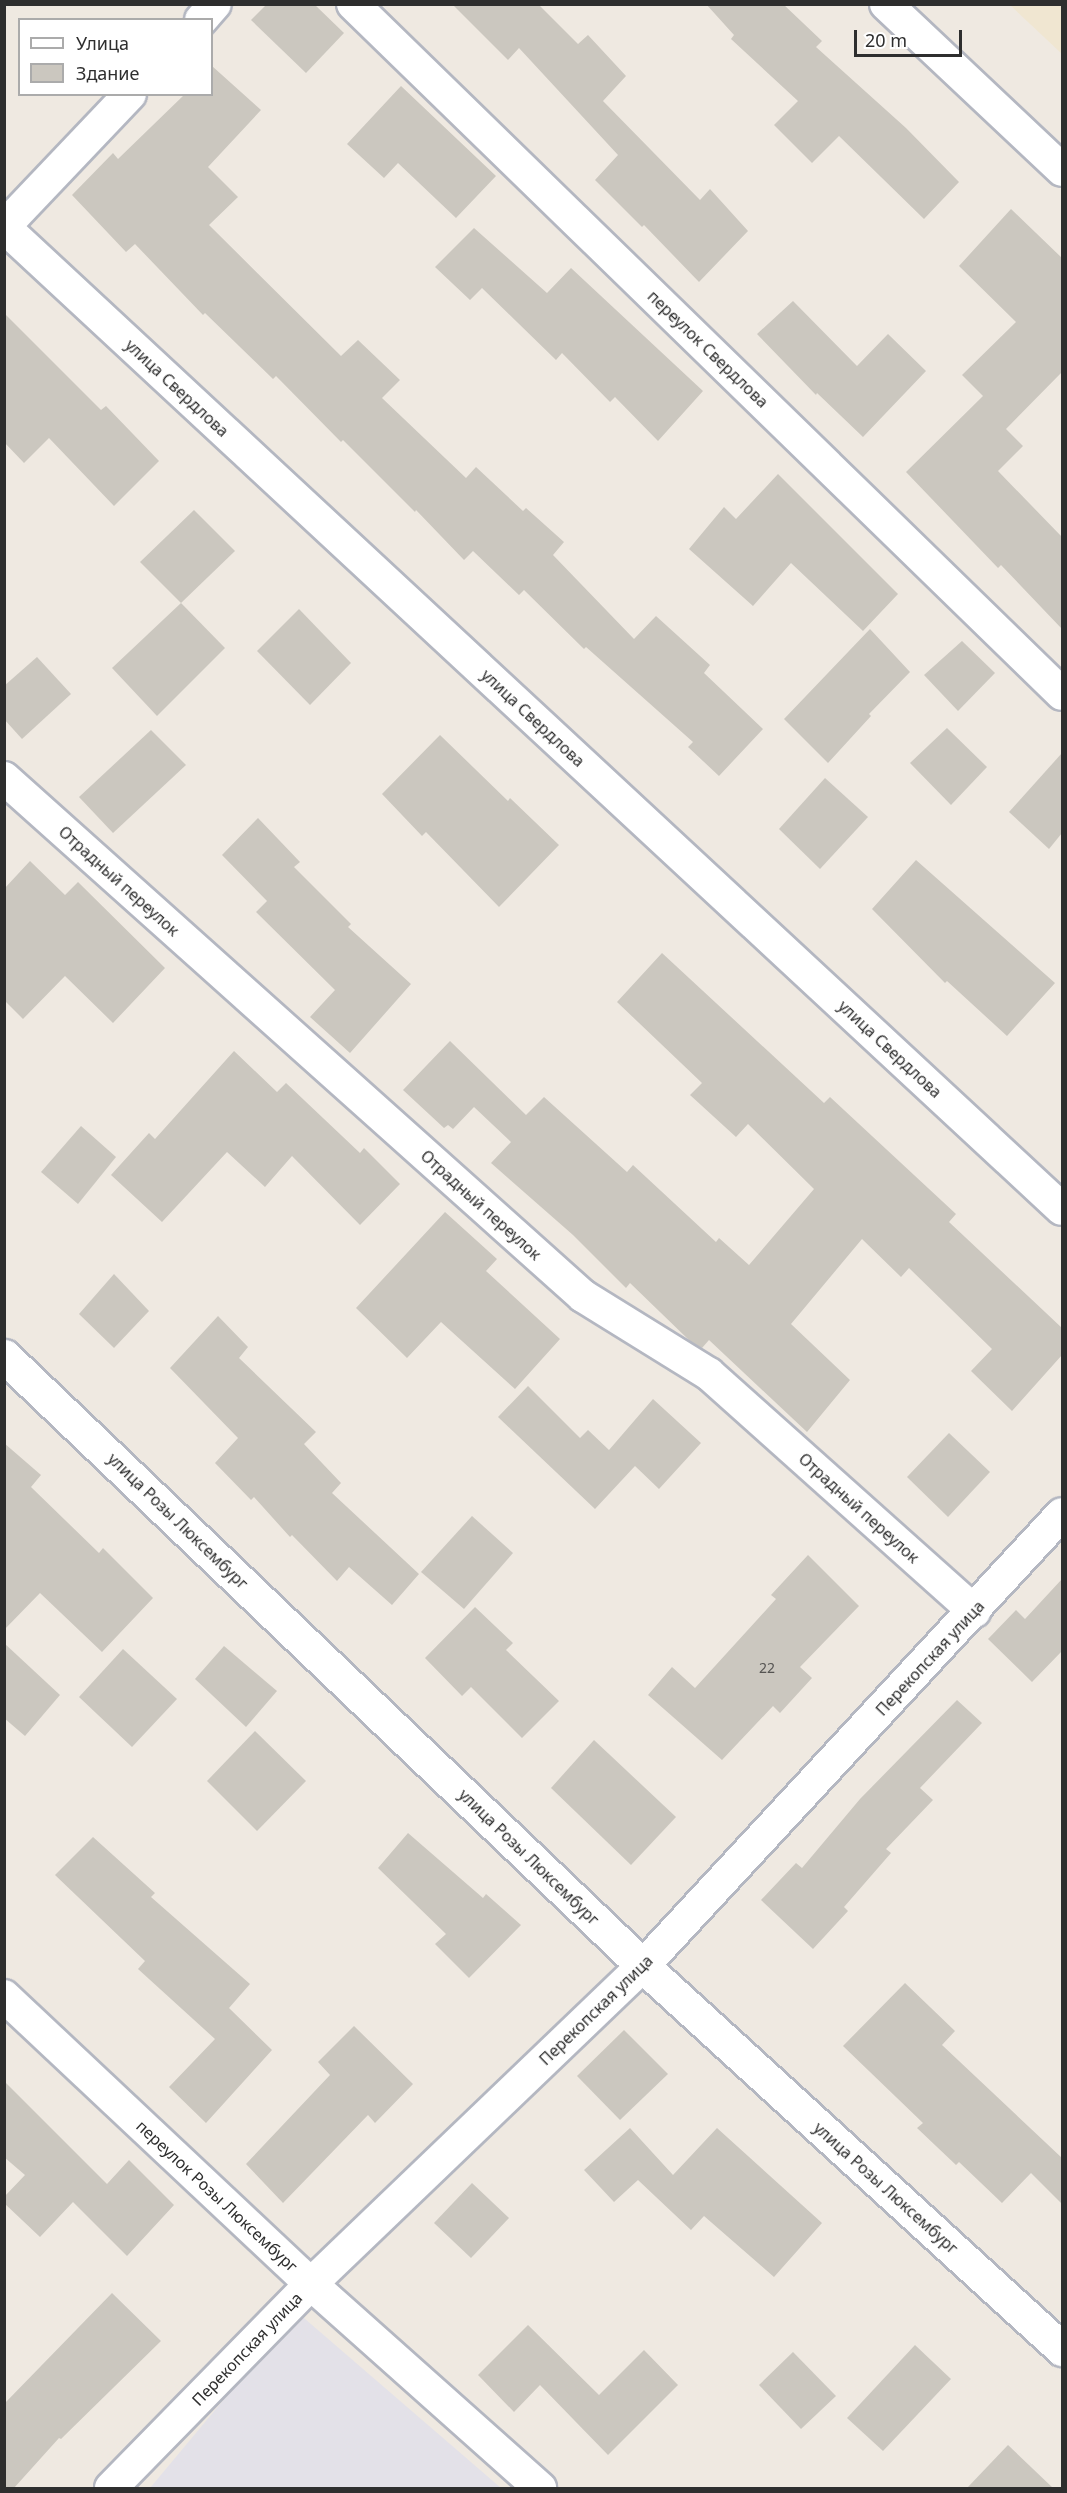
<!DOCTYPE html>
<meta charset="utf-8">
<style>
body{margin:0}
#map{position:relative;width:1067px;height:2493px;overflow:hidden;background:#efe9e1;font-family:"Noto Sans",sans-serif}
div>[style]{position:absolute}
.industrial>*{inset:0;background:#e3e1e8}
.education>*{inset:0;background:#f0e6d1}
.building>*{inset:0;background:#cbc7bf}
.roads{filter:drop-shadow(2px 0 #b4b7c1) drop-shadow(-2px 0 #b4b7c1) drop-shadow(0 2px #b4b7c1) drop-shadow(0 -2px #b4b7c1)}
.minor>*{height:32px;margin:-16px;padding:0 16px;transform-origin:16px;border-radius:16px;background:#fff}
.secondary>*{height:33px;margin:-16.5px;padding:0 16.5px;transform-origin:16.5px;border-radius:16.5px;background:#fff}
span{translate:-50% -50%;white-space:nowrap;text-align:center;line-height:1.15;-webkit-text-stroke:4.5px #fff;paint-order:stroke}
.number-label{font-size:14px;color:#555452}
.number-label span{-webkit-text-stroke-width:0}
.street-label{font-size:16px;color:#2e2e2e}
.frame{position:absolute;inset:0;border:6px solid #2e2e2e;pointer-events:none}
.legend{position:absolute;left:18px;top:18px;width:195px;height:78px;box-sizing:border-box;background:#fff;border:2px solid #ababab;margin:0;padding:8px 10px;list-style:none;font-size:18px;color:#2e2e2e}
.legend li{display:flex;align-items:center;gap:12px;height:30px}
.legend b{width:30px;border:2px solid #ababab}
.scale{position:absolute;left:854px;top:30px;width:108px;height:27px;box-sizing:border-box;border:3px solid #2e2e2e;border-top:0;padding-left:8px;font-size:18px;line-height:21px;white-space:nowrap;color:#2e2e2e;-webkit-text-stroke:4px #fff;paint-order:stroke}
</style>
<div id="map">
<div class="industrial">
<i style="clip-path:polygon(297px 2312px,501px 2488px,150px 2488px)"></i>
</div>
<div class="education">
<i style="clip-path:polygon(1010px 5px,1062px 5px,1062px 54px)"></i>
</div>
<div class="building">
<i style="clip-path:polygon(267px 4px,314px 4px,344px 33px,306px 73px,251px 20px)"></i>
<i style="clip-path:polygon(452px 4px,538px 4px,578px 44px,588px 35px,626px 76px,603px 101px,700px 200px,710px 189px,748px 231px,699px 282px,644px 225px,642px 227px,595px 180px,618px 155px,519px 48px,508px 60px)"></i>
<i style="clip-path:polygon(706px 4px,783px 4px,822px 41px,816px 47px,906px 128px,959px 182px,924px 219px,839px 136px,812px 163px,774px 125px,798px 101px,731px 39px,734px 35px)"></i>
<i style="clip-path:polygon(212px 66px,261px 110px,208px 167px,238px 197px,209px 225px,341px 356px,358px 340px,400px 380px,382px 398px,466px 478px,476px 467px,523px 511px,526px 508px,564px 542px,553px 555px,634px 639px,656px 616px,710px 665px,704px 673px,763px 729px,719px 776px,688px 747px,693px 742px,586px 647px,584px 649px,524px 590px,519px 595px,473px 551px,464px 560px,416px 510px,415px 512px,343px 440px,341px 442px,276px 376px,273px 379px,205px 313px,203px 315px,135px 244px,126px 252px,72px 195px,113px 153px,118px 159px,185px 94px,212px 94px)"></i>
<i style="clip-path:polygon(401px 86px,496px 176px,456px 218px,398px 163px,384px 178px,347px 144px)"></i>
<i style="clip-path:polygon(1011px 209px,1062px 258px,1062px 372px,1006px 429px,1023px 446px,998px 471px,1062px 537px,1062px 629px,1001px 565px,998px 568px,906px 472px,983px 396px,962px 375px,1016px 322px,959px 266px)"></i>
<i style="clip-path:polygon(474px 228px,547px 293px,571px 268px,703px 391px,658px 441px,615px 397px,610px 402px,562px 353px,556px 360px,482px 288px,470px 300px,435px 267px)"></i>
<i style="clip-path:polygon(793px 301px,857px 366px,888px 334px,926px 371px,863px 437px,817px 393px,816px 395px,757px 334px)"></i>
<i style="clip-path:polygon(4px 313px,101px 410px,106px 406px,159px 461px,114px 506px,49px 438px,24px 463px,4px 442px)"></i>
<i style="clip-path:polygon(778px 474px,898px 594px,863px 631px,791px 563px,753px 606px,689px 549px,724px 507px,736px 519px)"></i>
<i style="clip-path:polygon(194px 510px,235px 551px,181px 603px,140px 562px)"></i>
<i style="clip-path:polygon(181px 603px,225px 648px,157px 716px,112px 668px)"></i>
<i style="clip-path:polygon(299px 609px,351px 663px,310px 705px,257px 651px)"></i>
<i style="clip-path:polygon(870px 629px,910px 672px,869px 714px,871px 716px,828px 763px,784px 719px)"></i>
<i style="clip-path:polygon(962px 641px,995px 673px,958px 711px,924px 675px)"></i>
<i style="clip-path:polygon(37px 657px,71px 694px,22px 739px,4px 719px,4px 686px)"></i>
<i style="clip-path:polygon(947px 728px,987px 767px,951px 805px,910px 763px)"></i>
<i style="clip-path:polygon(151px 730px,186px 765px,113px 833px,79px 797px)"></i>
<i style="clip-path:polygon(440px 735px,508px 801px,510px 798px,559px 845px,499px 907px,426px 832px,422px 836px,382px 794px)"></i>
<i style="clip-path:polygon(1062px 753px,1062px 833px,1049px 849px,1009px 812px)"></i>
<i style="clip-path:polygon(825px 778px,868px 817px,820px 869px,779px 829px)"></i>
<i style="clip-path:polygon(258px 818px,300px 862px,294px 867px,351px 924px,348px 927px,411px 984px,350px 1053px,310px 1017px,335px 990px,256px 912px,267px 901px,222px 855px)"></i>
<i style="clip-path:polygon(916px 860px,1055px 983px,1007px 1036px,947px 981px,945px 983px,872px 909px)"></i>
<i style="clip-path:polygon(30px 861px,65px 895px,78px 882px,165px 968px,113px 1023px,65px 976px,23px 1019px,4px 1000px,4px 889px)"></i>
<i style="clip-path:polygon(662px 953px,824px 1103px,830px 1097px,956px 1214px,949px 1222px,1062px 1328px,1062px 1355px,1012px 1411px,971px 1371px,992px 1349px,909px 1268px,901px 1277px,862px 1239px,791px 1324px,850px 1380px,807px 1432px,709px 1340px,702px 1348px,691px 1342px,630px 1283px,626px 1288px,573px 1235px,491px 1163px,511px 1142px,474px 1107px,453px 1129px,448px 1125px,444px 1128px,403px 1090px,450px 1041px,526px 1115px,544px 1097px,627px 1172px,633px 1165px,716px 1242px,719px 1238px,749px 1265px,814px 1189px,748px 1124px,736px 1137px,690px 1095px,702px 1083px,617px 1002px)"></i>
<i style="clip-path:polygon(234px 1051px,277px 1092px,286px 1083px,360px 1153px,364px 1148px,400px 1184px,360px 1225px,292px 1156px,265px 1187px,227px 1152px,162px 1222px,111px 1175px,149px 1133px,155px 1139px)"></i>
<i style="clip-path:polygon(81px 1126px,116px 1157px,78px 1204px,41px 1172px)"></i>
<i style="clip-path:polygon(445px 1212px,497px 1259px,486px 1271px,560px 1339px,515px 1389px,441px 1322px,407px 1358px,356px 1308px)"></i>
<i style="clip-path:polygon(114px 1274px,149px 1311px,114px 1348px,79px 1314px)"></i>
<i style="clip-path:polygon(218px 1316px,248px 1347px,239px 1358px,316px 1432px,304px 1444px,341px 1483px,332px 1493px,419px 1574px,392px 1605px,349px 1567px,337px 1581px,292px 1535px,290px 1537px,254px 1497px,251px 1500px,215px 1463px,238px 1438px,170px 1368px)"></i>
<i style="clip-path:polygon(528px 1386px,580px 1438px,588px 1430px,609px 1450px,653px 1399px,701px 1443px,659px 1489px,635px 1466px,595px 1509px,498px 1417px)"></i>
<i style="clip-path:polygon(949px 1433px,990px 1472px,948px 1517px,907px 1477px)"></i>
<i style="clip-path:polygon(4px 1443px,41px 1475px,31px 1487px,99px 1553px,103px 1548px,153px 1598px,102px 1652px,40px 1593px,4px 1630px)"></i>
<i style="clip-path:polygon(472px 1516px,513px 1553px,464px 1609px,421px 1572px)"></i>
<i style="clip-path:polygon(808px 1555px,859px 1606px,800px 1667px,812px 1678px,780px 1713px,773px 1706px,722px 1760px,648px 1695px,672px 1667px,695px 1688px,776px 1599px,771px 1595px)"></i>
<i style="clip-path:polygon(1062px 1579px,1062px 1651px,1032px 1682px,988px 1639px,1016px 1610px,1025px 1619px)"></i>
<i style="clip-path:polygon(475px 1607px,513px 1643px,506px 1650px,559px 1701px,522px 1738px,471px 1687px,462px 1696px,425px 1658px)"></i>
<i style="clip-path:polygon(4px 1643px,60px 1695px,25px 1736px,4px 1718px)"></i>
<i style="clip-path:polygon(224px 1646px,277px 1691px,246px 1727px,195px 1679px)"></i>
<i style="clip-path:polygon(123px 1649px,177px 1699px,132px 1747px,79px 1697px)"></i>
<i style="clip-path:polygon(957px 1700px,982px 1723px,920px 1788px,933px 1800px,886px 1849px,891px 1853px,844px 1907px,848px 1911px,813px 1949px,761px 1900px,796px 1863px,802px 1868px,860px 1799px)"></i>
<i style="clip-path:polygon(255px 1731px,306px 1781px,257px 1831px,207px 1781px)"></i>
<i style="clip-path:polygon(594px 1740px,676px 1817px,631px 1865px,551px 1788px)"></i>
<i style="clip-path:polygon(408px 1833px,483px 1898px,486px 1894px,521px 1925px,469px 1978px,435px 1944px,446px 1934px,378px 1868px)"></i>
<i style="clip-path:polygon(93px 1837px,155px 1893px,151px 1897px,250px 1984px,229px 2008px,272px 2050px,206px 2123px,169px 2087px,215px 2039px,138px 1969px,145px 1961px,55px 1875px)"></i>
<i style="clip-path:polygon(905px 1983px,955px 2031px,942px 2045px,1062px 2158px,1062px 2204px,1031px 2173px,1002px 2203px,959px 2162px,956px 2165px,917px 2128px,923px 2123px,843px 2046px)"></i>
<i style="clip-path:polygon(354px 2026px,413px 2084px,375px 2123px,368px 2115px,283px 2203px,246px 2164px,330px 2075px,318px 2062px)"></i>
<i style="clip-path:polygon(624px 2030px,668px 2074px,620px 2120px,577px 2076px)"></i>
<i style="clip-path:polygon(4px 2081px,107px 2184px,129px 2160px,174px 2205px,127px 2256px,73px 2202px,40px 2237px,4px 2203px,4px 2197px,25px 2175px,4px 2157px)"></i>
<i style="clip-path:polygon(630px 2128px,673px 2175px,717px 2128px,822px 2223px,774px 2277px,704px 2216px,691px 2230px,638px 2180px,614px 2202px,584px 2170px)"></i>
<i style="clip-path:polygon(472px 2183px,509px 2218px,471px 2258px,434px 2223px)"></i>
<i style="clip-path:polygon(112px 2293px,161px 2341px,61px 2439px,59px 2438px,14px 2488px,4px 2488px,5px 2403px)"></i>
<i style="clip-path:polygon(528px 2325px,599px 2395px,644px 2350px,678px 2385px,608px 2455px,540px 2385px,514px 2412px,478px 2375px)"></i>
<i style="clip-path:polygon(915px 2345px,951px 2379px,883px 2451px,847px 2418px)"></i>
<i style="clip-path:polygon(793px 2352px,836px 2396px,801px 2429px,759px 2385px)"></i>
<i style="clip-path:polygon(1008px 2445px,1053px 2488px,967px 2488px)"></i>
</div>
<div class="roads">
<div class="minor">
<i style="left:353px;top:4px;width:989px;rotate:44.22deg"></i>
<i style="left:886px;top:4px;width:242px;rotate:43.3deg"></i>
<i style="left:201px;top:20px;width:21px;rotate:-49deg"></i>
<i style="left:130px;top:94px;width:183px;rotate:133.5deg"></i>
<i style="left:4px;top:227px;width:1443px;rotate:42.87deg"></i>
<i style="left:4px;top:778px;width:777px;rotate:41.82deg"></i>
<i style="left:583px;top:1296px;width:148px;rotate:31.8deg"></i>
<i style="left:709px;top:1374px;width:356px;rotate:41.8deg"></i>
<i style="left:4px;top:1996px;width:421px;rotate:43.2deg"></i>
<i style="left:311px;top:2284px;width:307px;rotate:41.7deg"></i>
<i style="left:111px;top:2488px;width:286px;rotate:-45.6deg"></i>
<i style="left:311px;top:2284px;width:460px;rotate:-43.8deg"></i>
<i style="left:643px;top:1966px;width:616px;rotate:-47.17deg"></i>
</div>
<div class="secondary">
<i style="left:4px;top:1356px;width:883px;rotate:43.67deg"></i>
<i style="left:643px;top:1966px;width:568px;rotate:42.43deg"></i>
</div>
</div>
<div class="number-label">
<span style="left:767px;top:1668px">22</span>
</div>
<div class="street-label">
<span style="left:708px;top:349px;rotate:44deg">переулок Свердлова</span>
<span style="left:177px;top:388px;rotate:43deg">улица Свердлова</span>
<span style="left:533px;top:718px;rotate:43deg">улица Свердлова</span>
<span style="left:119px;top:881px;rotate:42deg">Отрадный переулок</span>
<span style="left:890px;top:1049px;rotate:43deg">улица Свердлова</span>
<span style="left:481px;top:1205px;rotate:42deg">Отрадный переулок</span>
<span style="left:859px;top:1508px;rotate:42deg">Отрадный переулок</span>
<span style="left:178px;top:1521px;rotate:44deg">улица Розы Люксембург</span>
<span style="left:930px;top:1658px;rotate:-47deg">Перекопская улица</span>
<span style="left:529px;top:1857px;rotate:44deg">улица Розы Люксембург</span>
<span style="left:596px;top:2010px;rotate:-44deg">Перекопская улица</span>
<span style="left:886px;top:2188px;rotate:42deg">улица Розы Люксембург</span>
<span style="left:217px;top:2196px;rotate:43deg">переулок Розы Люксембург</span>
<span style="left:247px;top:2349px;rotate:-46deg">Перекопская улица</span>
</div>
<div class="frame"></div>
<ul class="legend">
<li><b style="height:8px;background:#fff"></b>Улица</li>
<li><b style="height:16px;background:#cbc7bf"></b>Здание</li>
</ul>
<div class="scale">20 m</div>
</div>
